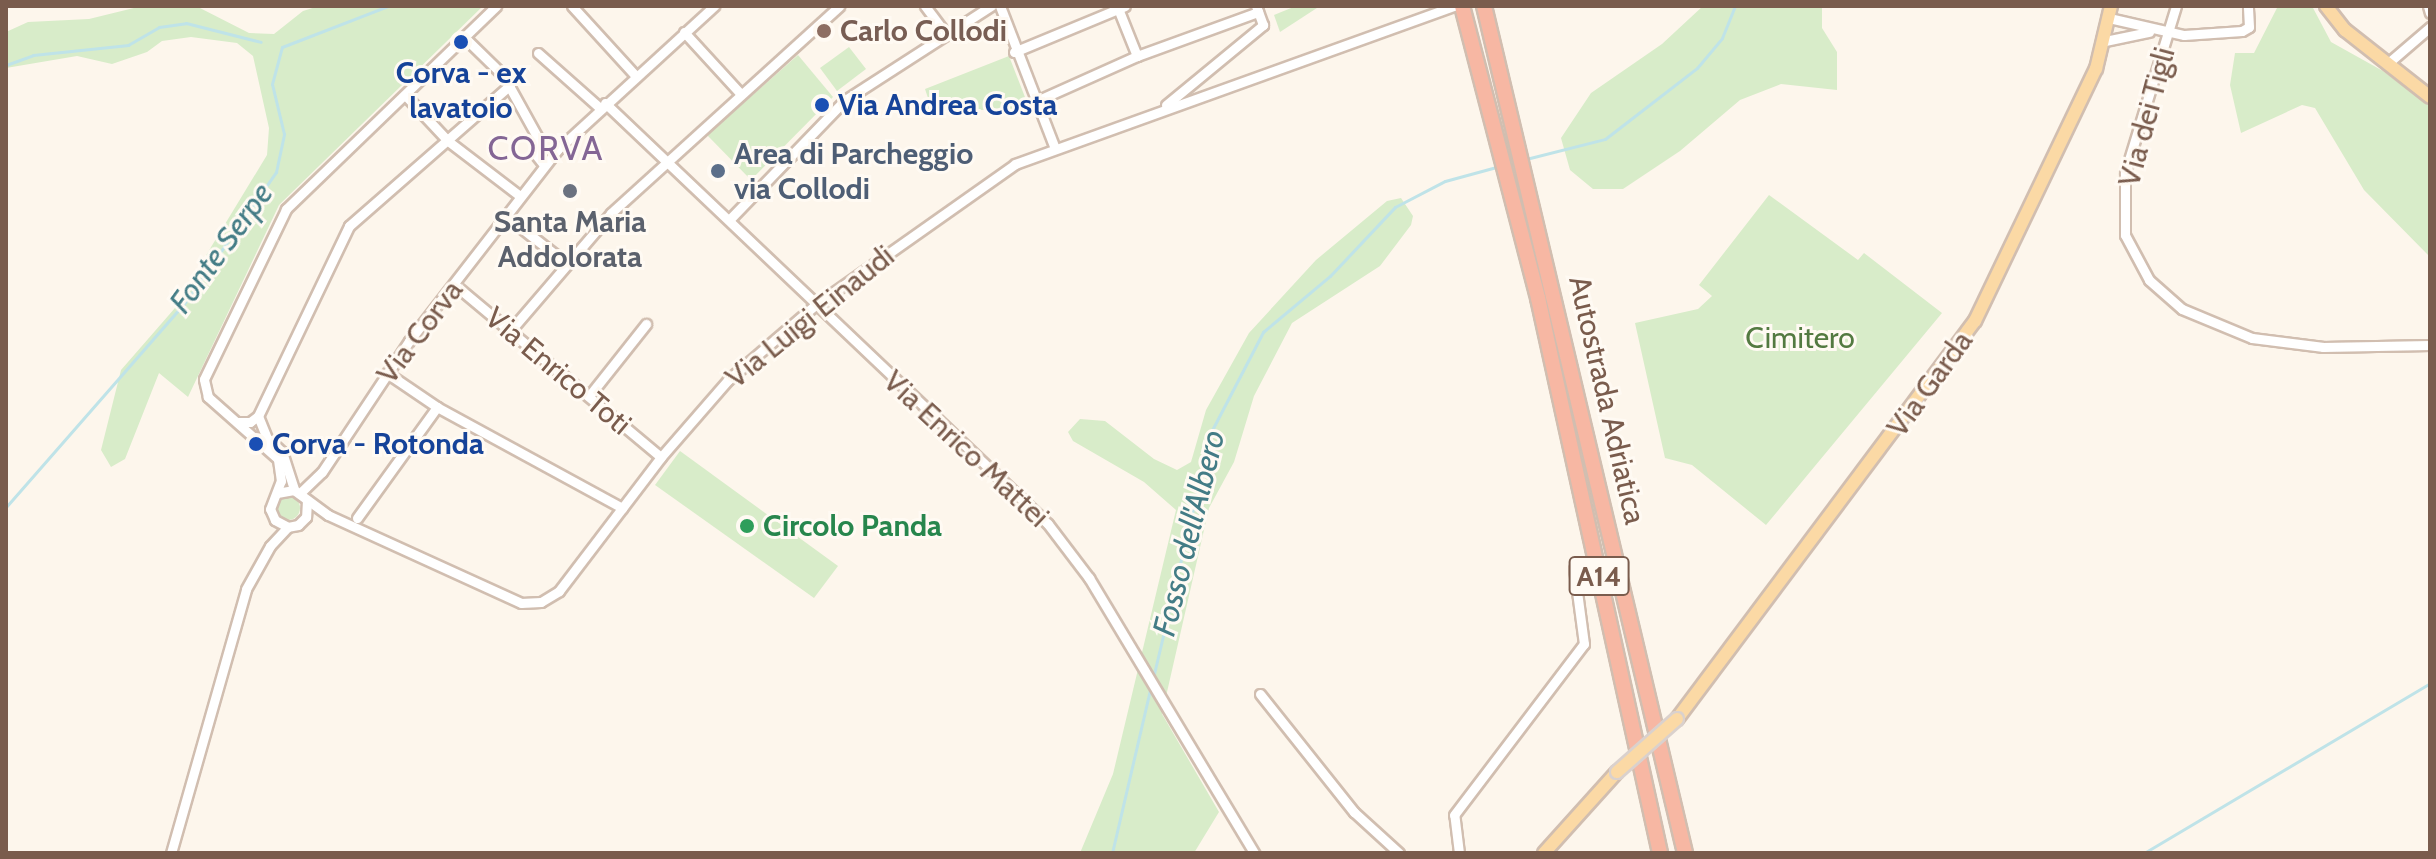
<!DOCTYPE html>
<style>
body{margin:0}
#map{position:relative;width:2436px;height:859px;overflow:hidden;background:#fdf6ec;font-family:Cabin,sans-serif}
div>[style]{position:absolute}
.green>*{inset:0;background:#d8ecc9}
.round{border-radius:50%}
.stream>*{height:3px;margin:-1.5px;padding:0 1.5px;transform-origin:1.5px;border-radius:1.5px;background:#bfe3e8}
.roads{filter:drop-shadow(2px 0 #d1beb0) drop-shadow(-2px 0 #d1beb0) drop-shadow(0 2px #d1beb0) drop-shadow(0 -2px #d1beb0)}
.minor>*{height:9px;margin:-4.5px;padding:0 4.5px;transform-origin:4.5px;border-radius:4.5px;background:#fff}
.major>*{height:12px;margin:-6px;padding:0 6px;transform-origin:6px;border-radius:6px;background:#fbd9a5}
.highway>*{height:14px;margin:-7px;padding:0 7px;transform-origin:7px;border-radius:7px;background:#f7b7a3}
.bridges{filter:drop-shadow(2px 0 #dad1cd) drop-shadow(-2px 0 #dad1cd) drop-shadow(0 2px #dad1cd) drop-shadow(0 -2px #dad1cd)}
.major-bridge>*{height:12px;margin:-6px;padding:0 6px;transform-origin:6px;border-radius:6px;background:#fbd9a5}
.dots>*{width:22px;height:22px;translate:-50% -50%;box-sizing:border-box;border:4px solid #fffaf3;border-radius:50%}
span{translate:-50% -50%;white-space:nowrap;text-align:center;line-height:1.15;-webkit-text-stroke:6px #fffaf3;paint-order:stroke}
.shield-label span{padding:2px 6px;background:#fffaf3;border:2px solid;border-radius:6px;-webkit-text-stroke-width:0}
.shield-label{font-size:28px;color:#7a5c4d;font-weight:700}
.education-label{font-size:30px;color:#785e54;font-weight:700}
.left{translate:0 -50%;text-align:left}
.transit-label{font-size:30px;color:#164399;font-weight:700}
.street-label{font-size:30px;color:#7a5c4d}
.service-label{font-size:30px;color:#4e5e75;font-weight:700}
.worship-label{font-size:30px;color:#5b616d;font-weight:700}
.park-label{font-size:30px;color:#537a41}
.leisure-label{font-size:30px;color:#27864d;font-weight:700}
.water-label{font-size:32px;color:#437c86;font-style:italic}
.quarter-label{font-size:34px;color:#846695;letter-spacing:2px}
.frame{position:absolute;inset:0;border:8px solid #7a5c4d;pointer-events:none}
</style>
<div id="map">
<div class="green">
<i style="clip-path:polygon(142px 6px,196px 6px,249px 33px,274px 34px,303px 11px,319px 6px,483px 6px,279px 205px,188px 397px,159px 373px,125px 459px,111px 467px,101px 450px,121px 370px,195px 285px,205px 257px,267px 155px,269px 128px,253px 56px,237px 43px,191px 37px,162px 41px,147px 52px,112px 64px,77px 56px,6px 68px,6px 32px,28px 22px,89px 19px)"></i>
<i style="clip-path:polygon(1296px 6px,1320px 6px,1280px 32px,1274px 15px)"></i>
<i style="clip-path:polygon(1703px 6px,1822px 6px,1822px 28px,1837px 52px,1837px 90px,1781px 84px,1740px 100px,1680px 151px,1623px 189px,1593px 189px,1570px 170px,1561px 138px,1591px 93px,1662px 44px)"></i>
<i style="clip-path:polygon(2278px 6px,2312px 6px,2331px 42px,2383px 71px,2430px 106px,2430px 257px,2364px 190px,2315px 108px,2302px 105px,2241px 133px,2230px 85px,2235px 53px,2254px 53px)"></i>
<i style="clip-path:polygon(849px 47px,866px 69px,837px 91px,820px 68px)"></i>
<i style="clip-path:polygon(798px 55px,833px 97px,751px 180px,707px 135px)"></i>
<i style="clip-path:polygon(1009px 56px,1030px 110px,911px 110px,928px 98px,925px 89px)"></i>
<i style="clip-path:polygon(1769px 195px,1858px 260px,1864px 253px,1942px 313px,1766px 525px,1692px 465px,1665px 458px,1635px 323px,1698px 309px,1712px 296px,1699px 285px)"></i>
<i style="clip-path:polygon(1401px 198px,1413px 216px,1411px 225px,1380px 266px,1292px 323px,1254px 396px,1234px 462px,1209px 508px,1162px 714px,1219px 812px,1194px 853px,1080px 853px,1113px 774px,1176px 510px,1144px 482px,1073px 441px,1068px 432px,1080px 419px,1105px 421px,1154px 459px,1177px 470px,1191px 462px,1206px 410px,1249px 333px,1316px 260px,1387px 201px)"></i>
<i style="clip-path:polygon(680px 451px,838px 566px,814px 598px,655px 485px)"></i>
<i class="round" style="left:276px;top:496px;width:24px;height:24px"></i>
</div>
<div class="stream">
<i style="left:6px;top:65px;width:29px;rotate:-20deg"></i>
<i style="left:33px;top:55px;width:96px;rotate:-6deg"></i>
<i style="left:128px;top:45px;width:36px;rotate:-30deg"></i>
<i style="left:159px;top:27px;width:27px;rotate:-8deg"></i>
<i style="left:186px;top:23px;width:77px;rotate:14.2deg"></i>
<i style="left:1526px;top:159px;width:81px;rotate:-14.2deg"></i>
<i style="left:1605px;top:139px;width:116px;rotate:-37.7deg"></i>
<i style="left:1697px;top:68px;width:39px;rotate:-50deg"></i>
<i style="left:1722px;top:38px;width:35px;rotate:-68deg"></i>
<i style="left:6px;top:507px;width:270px;rotate:-48.8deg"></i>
<i style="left:184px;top:304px;width:161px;rotate:-55.1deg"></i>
<i style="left:276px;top:172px;width:39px;rotate:-78deg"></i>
<i style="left:284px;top:134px;width:51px;rotate:-103.5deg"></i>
<i style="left:272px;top:84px;width:38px;rotate:-75deg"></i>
<i style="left:282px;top:47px;width:114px;rotate:-21.1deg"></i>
<i style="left:1153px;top:678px;width:253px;rotate:-76.7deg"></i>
<i style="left:1211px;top:432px;width:113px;rotate:-62.5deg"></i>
<i style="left:1263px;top:332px;width:87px;rotate:-39.9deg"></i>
<i style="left:1330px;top:276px;width:95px;rotate:-46.7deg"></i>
<i style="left:1395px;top:207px;width:56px;rotate:-27.5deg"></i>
<i style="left:1445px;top:181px;width:57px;rotate:-15.3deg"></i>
<i style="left:1112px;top:853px;width:172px;rotate:-76.9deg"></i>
<i style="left:2144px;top:853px;width:333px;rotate:-30.7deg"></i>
</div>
<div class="roads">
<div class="minor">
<i style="left:572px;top:6px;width:93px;rotate:47.6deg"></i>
<i style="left:925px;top:6px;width:31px;rotate:53deg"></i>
<i style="left:1000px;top:6px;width:150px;rotate:68.9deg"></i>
<i style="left:1117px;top:6px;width:54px;rotate:68.2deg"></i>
<i style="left:2176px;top:6px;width:175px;rotate:107deg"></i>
<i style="left:2125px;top:173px;width:62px;rotate:90deg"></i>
<i style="left:2125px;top:235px;width:51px;rotate:61.9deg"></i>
<i style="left:2149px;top:280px;width:44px;rotate:41.3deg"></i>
<i style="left:2182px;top:309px;width:76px;rotate:22.5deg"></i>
<i style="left:2252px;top:338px;width:72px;rotate:7.2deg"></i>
<i style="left:2323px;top:347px;width:107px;rotate:-1.1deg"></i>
<i style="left:2428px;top:6px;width:7px;rotate:74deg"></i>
<i style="left:2109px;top:18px;width:77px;rotate:12.8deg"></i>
<i style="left:2184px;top:35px;width:58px;rotate:-3.9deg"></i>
<i style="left:2242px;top:31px;width:8px;rotate:-30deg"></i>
<i style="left:2249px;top:27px;width:21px;rotate:-93deg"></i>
<i style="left:684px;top:32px;width:81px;rotate:47.5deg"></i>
<i style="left:464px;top:37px;width:54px;rotate:44.3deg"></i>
<i style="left:503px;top:75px;width:74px;rotate:61deg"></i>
<i style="left:2105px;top:41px;width:45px;rotate:-11.6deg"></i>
<i style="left:1014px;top:52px;width:120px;rotate:-22.5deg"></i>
<i style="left:538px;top:53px;width:83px;rotate:41.6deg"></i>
<i style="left:2387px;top:64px;width:57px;rotate:-40.7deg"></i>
<i style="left:405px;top:95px;width:63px;rotate:46.9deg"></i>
<i style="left:448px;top:141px;width:91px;rotate:37.4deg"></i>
<i style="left:1034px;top:102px;width:113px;rotate:-24.1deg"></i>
<i style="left:1137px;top:56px;width:129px;rotate:-20deg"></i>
<i style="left:605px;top:103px;width:611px;rotate:43.54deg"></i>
<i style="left:1048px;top:524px;width:68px;rotate:52.8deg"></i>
<i style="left:1089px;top:578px;width:321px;rotate:59deg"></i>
<i style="left:1166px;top:105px;width:126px;rotate:-39.5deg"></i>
<i style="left:1263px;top:25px;width:20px;rotate:-110deg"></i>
<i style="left:539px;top:140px;width:15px;rotate:101deg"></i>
<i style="left:536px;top:155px;width:13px;rotate:51deg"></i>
<i style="left:506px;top:216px;width:76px;rotate:38.1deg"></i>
<i style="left:729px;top:220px;width:167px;rotate:-46deg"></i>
<i style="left:845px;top:100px;width:174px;rotate:-32.8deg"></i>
<i style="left:455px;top:285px;width:268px;rotate:39.9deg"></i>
<i style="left:510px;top:331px;width:155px;rotate:-49.4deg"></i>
<i style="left:611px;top:213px;width:308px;rotate:-42.2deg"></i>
<i style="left:387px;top:373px;width:60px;rotate:34.2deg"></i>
<i style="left:437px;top:407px;width:211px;rotate:28.6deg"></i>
<i style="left:589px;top:396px;width:92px;rotate:-51.6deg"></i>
<i style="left:258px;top:416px;width:24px;rotate:68deg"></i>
<i style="left:267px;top:438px;width:21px;rotate:43deg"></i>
<i style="left:282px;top:452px;width:40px;rotate:72deg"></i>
<i style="left:238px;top:422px;width:12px"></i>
<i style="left:250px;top:422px;width:10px;rotate:-37deg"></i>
<i style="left:258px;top:416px;width:211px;rotate:-64.4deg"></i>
<i style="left:349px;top:226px;width:214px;rotate:-41.2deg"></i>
<i style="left:277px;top:493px;width:17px;rotate:-10deg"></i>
<i style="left:294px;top:490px;width:42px;rotate:36.3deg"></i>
<i style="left:328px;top:515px;width:212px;rotate:24.5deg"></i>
<i style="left:521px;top:603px;width:20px;rotate:-3deg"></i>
<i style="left:541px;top:602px;width:21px;rotate:-31deg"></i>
<i style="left:559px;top:591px;width:168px;rotate:-52.7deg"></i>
<i style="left:661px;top:457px;width:102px;rotate:-49deg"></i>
<i style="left:728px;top:380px;width:113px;rotate:-40.7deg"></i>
<i style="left:814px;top:306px;width:246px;rotate:-35.2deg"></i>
<i style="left:1015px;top:164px;width:466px;rotate:-19.8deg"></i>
<i style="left:300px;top:493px;width:30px;rotate:-44deg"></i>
<i style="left:322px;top:472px;width:157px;rotate:-56.4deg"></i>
<i style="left:409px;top:341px;width:243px;rotate:-52.2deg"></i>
<i style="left:558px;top:149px;width:212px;rotate:-42.5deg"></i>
<i style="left:307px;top:500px;width:17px;rotate:93deg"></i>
<i style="left:306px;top:517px;width:11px;rotate:135deg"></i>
<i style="left:298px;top:525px;width:10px;rotate:169deg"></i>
<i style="left:288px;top:527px;width:15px;rotate:-152deg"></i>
<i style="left:275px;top:520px;width:12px;rotate:-114deg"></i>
<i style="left:270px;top:509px;width:30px;rotate:-69deg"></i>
<i style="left:281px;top:481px;width:22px;rotate:-98deg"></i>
<i style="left:278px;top:459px;width:94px;rotate:-138.5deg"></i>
<i style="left:208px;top:397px;width:18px;rotate:-103deg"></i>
<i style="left:204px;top:379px;width:189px;rotate:-64.2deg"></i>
<i style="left:286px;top:209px;width:292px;rotate:-44deg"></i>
<i style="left:357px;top:518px;width:137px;rotate:-54.2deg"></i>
<i style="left:1260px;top:694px;width:151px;rotate:51.5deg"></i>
<i style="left:1354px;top:812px;width:61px;rotate:42.3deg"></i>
<i style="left:171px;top:853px;width:274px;rotate:-74.1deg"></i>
<i style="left:246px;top:589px;width:49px;rotate:-60.8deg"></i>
<i style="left:270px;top:546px;width:26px;rotate:-47deg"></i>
<i style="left:1459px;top:853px;width:38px;rotate:-97deg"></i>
<i style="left:1454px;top:815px;width:215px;rotate:-52.8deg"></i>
<i style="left:1584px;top:644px;width:76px;rotate:-97.6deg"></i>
</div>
<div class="major">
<i style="left:2326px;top:6px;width:31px;rotate:52deg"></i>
<i style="left:2345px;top:30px;width:108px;rotate:38.2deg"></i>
<i style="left:1677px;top:719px;width:497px;rotate:-53.2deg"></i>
<i style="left:1975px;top:321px;width:280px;rotate:-64.4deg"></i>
<i style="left:2096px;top:69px;width:65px;rotate:-76.6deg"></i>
<i style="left:1544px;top:853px;width:109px;rotate:-48deg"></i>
</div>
<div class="highway">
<i style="left:1462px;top:6px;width:302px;rotate:75.4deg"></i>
<i style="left:1538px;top:298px;width:568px;rotate:77.6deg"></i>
<i style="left:1484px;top:6px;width:871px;rotate:76.65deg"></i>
</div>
</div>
<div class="bridges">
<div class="major-bridge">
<i style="left:1617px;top:772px;width:80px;rotate:-41.5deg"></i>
</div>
</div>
<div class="dots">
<i style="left:824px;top:31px;background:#8d6e63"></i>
<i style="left:461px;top:42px;background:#1a4fb4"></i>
<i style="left:822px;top:105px;background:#1a4fb4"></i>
<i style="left:718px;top:171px;background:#5c6f8a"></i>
<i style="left:570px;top:191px;background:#6b7280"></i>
<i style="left:256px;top:444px;background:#1a4fb4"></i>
<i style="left:747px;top:526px;background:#2e9e5b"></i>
</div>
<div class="shield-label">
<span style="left:1599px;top:576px">A14</span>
</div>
<div class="education-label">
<span class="left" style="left:840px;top:31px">Carlo Collodi</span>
</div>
<div class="transit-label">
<span style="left:461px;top:90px">Corva - ex<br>lavatoio</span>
<span class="left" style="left:838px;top:105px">Via Andrea Costa</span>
<span class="left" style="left:272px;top:444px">Corva - Rotonda</span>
</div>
<div class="street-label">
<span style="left:2147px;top:117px;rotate:-75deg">Via dei Tigli</span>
<span style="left:810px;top:317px;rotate:-39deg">Via Luigi Einaudi</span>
<span style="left:420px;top:332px;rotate:-53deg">Via Corva</span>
<span style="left:558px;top:371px;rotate:40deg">Via Enrico Toti</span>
<span style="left:1930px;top:384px;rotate:-54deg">Via Garda</span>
<span style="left:1607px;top:400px;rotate:77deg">Autostrada Adriatica</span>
<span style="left:966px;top:449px;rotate:43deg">Via Enrico Mattei</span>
</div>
<div class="service-label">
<span class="left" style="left:734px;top:171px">Area di Parcheggio<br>via Collodi</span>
</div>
<div class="worship-label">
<span style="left:570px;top:239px">Santa Maria<br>Addolorata</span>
</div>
<div class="park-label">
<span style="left:1800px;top:338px">Cimitero</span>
</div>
<div class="leisure-label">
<span class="left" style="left:763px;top:526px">Circolo Panda</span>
</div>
<div class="water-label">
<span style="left:221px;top:248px;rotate:-54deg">Fonte Serpe</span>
<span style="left:1189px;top:533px;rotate:-76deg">Fosso dell'Albero</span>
</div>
<div class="quarter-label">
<span style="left:546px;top:149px">CORVA</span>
</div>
<div class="frame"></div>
</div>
